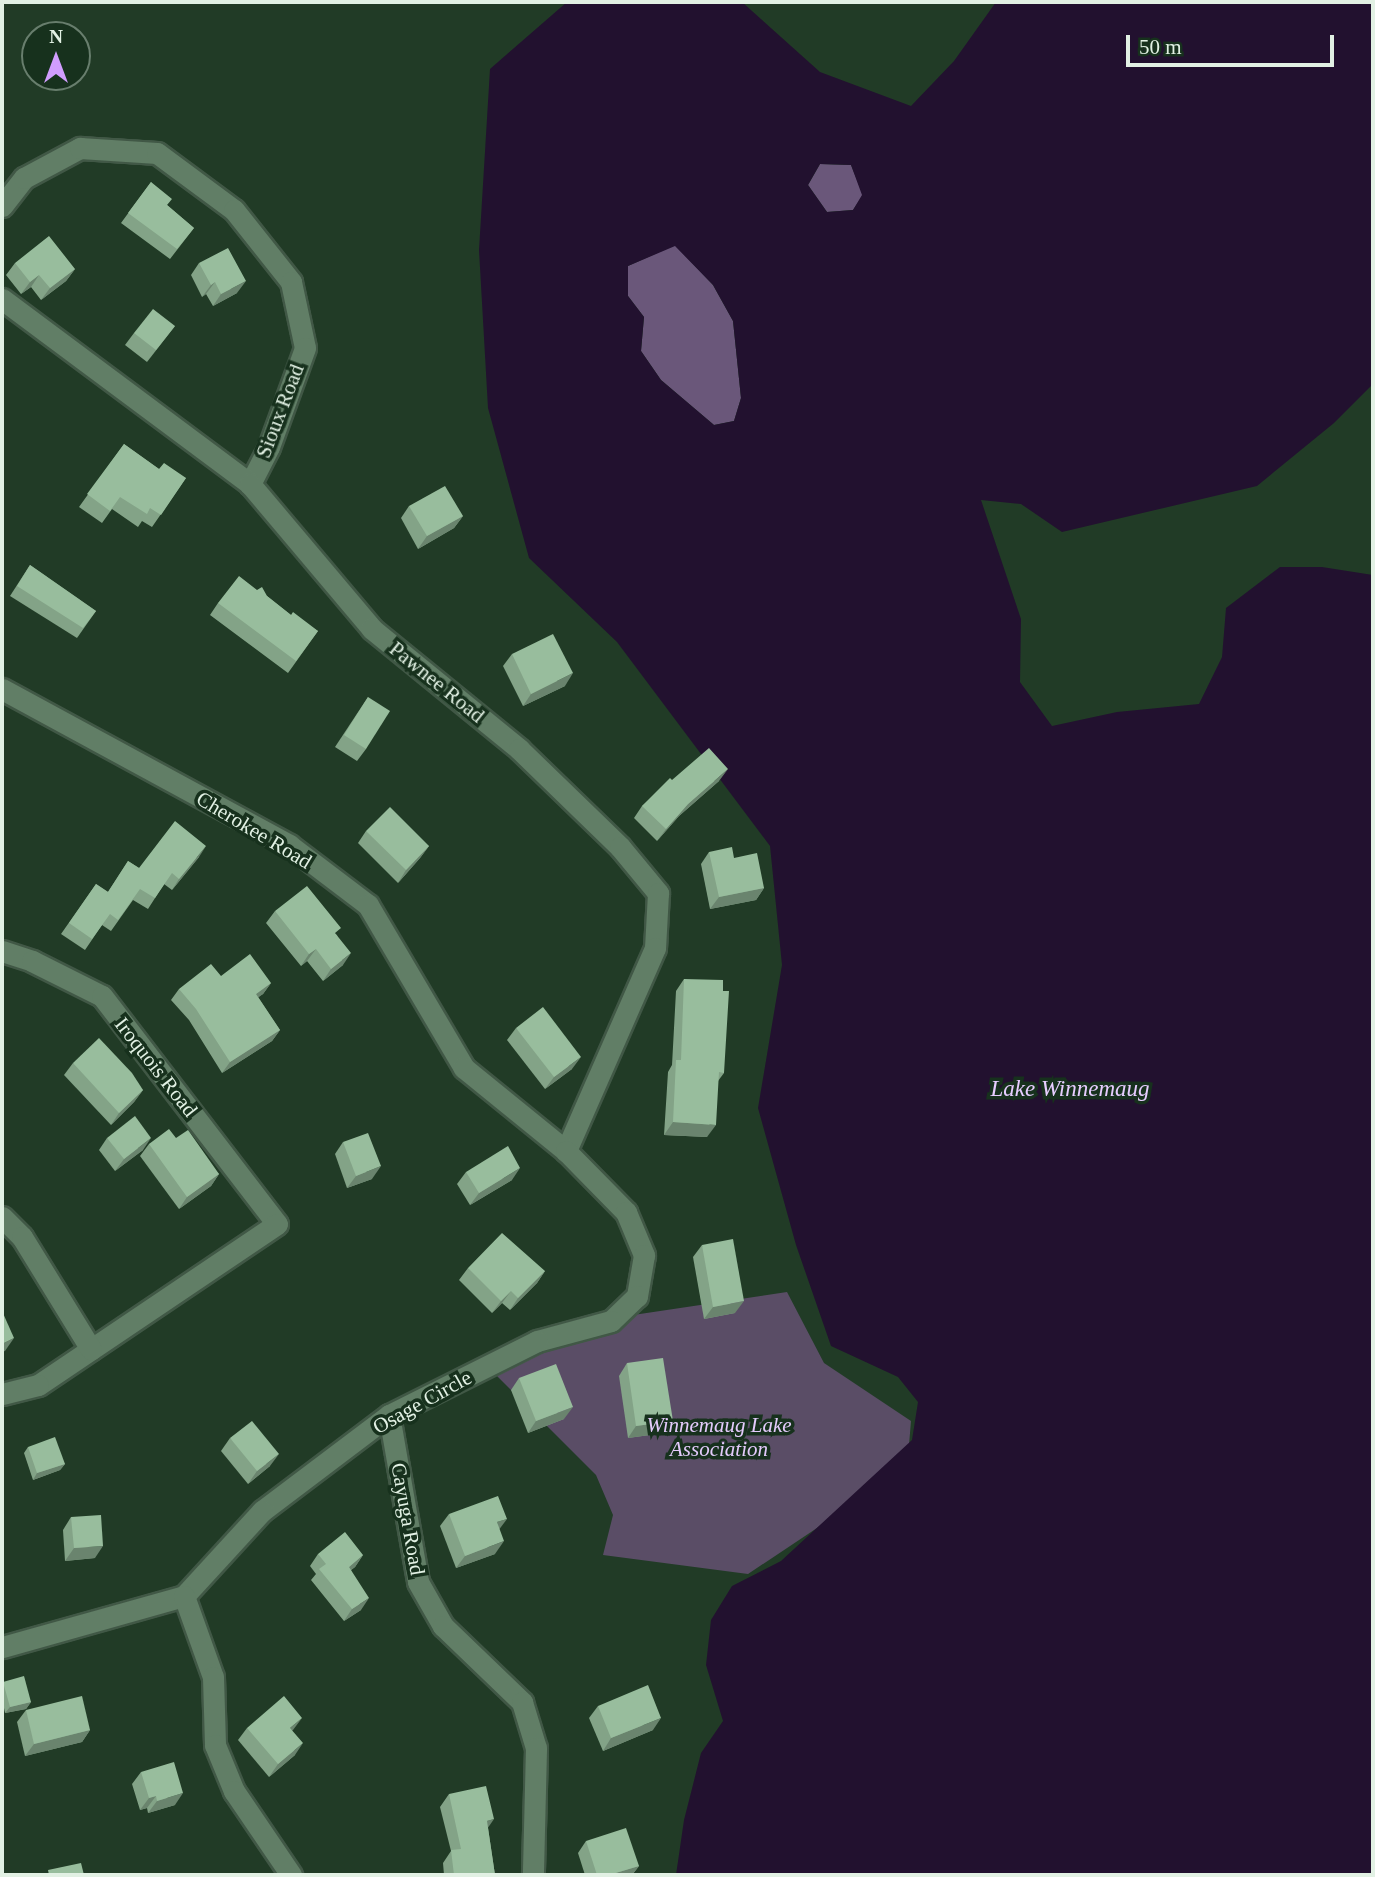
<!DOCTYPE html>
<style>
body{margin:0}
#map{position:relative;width:1375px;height:1877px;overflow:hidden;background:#213b26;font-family:"Times New Roman",serif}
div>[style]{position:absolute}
.green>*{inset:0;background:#5a4d66}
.forest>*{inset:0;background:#6a577a}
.water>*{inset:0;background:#22112f}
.roads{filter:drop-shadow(2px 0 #415846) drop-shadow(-2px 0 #415846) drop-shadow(0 2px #415846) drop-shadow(0 -2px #415846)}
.minor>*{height:21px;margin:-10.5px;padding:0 10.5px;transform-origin:10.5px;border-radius:10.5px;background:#617e66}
.wall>*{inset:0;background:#83a387}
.shaded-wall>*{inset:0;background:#6a846e}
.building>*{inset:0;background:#98bd9d}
span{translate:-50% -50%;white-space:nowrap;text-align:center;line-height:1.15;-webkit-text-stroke:7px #17311d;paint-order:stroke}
.street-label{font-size:21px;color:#e2f1e4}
.park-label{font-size:21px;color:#e4cbfc;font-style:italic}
.water-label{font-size:23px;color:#e7cdff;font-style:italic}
.frame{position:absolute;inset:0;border:4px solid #e2f1e4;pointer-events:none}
.north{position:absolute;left:21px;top:21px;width:70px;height:70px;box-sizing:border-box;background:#17311d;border:2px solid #687e6d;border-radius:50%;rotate:0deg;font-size:19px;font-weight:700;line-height:28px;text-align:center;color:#e2f1e4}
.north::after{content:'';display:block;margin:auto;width:24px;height:32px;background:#d19dfe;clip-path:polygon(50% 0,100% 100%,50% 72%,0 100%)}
.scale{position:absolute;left:1126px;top:35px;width:208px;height:32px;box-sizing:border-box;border:4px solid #e2f1e4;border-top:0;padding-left:9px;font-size:21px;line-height:24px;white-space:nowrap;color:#e2f1e4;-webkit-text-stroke:5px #17311d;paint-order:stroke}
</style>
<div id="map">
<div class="green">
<i style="clip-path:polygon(787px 1292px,824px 1363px,911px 1421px,908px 1457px,829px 1520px,748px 1574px,603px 1555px,613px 1515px,596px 1475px,494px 1373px,546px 1328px)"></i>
</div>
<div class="forest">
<i style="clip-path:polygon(820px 164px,851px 165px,863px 195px,853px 210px,827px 212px,808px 185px)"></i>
<i style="clip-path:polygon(675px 245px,713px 285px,733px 321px,741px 398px,734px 421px,714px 425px,661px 380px,641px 351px,644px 317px,628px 296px,628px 266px)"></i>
</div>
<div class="water">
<i style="clip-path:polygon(evenodd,567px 2px,742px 2px,820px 72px,911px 106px,954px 61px,996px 2px,1373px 2px,1373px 384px,1334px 423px,1257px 486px,1062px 532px,1021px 504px,981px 500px,1021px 619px,1020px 682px,1052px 726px,1117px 712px,1199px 704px,1222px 657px,1226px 608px,1280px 567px,1322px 567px,1373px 575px,1373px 1875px,676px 1875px,684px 1820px,701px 1753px,723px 1721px,706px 1665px,711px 1620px,732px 1586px,781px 1561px,912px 1440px,918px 1402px,898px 1377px,831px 1346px,796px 1245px,758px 1108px,782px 965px,770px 846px,617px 642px,529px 558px,488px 408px,479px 250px,490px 69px,567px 2px,820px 164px,851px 165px,862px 195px,853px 210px,827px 212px,808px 185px,820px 164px,567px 2px,675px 246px,713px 285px,733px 321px,741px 398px,734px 421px,714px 425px,661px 380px,641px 351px,644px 317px,628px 296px,628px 266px,675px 246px)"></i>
</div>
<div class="roads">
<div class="minor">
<i style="left:2px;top:206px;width:36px;rotate:-52deg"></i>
<i style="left:24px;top:178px;width:64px;rotate:-28.2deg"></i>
<i style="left:80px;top:148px;width:77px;rotate:3.7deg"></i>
<i style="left:157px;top:153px;width:96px;rotate:36.5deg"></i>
<i style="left:234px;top:210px;width:92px;rotate:51.6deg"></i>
<i style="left:291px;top:282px;width:67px;rotate:78deg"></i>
<i style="left:305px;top:348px;width:105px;rotate:110deg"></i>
<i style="left:269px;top:447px;width:42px;rotate:117.2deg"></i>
<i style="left:2px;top:299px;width:309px;rotate:36.7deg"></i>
<i style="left:250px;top:484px;width:189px;rotate:49.9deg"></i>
<i style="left:372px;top:629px;width:190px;rotate:39.2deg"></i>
<i style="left:519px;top:749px;width:141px;rotate:44.1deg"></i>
<i style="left:620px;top:847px;width:60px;rotate:50.4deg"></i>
<i style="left:658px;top:893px;width:55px;rotate:93.1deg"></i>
<i style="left:655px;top:948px;width:222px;rotate:113.7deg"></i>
<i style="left:2px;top:689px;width:327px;rotate:28.5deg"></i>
<i style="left:289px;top:845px;width:99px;rotate:37.2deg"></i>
<i style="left:368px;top:905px;width:189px;rotate:59.5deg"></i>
<i style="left:464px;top:1068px;width:132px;rotate:39.1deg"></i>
<i style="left:566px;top:1151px;width:86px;rotate:45.5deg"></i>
<i style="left:626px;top:1212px;width:47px;rotate:67.3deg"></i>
<i style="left:644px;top:1255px;width:42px;rotate:99.7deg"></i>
<i style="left:637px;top:1296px;width:36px;rotate:136deg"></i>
<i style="left:611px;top:1321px;width:77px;rotate:164.9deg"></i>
<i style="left:537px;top:1341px;width:165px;rotate:153.4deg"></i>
<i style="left:389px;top:1415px;width:159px;rotate:142.9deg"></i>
<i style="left:262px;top:1511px;width:115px;rotate:132.5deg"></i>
<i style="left:184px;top:1596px;width:189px;rotate:164.3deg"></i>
<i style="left:2px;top:951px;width:32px;rotate:18deg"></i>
<i style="left:32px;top:961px;width:78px;rotate:26.6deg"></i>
<i style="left:102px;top:996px;width:287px;rotate:52.5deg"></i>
<i style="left:277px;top:1224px;width:288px;rotate:146deg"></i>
<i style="left:38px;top:1385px;width:37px;rotate:166deg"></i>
<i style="left:2px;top:1217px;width:28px;rotate:45deg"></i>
<i style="left:22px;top:1237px;width:132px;rotate:58.4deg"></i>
<i style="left:389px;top:1415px;width:169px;rotate:80.1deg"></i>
<i style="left:418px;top:1582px;width:51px;rotate:60.4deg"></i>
<i style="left:443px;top:1626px;width:110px;rotate:43.9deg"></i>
<i style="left:522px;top:1702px;width:48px;rotate:73.1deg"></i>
<i style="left:536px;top:1748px;width:127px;rotate:91.4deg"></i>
<i style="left:184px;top:1596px;width:86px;rotate:70.3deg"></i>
<i style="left:213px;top:1677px;width:68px;rotate:88.3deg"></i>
<i style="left:215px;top:1745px;width:50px;rotate:67.6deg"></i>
<i style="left:234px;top:1791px;width:102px;rotate:55.8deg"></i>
</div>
</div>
<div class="wall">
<i style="clip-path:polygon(151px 182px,167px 205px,194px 228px,170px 259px,121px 223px)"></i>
<i style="clip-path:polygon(15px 263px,75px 269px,66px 281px,41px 300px,31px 287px,21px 294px,6px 275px)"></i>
<i style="clip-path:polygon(199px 263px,237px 293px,213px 306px,206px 294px,202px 297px,191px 275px)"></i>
<i style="clip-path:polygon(175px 326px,147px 362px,125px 345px,134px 333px)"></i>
<i style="clip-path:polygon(124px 444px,159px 469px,186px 478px,152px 527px,142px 521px,138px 527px,112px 509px,102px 523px,79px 507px)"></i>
<i style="clip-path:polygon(409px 506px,463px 516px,454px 528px,418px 549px,401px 518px)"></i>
<i style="clip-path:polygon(30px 565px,96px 611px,77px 638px,10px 596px)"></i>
<i style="clip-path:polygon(257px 590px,267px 596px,291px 615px,318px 631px,288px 673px,210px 615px,218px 603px)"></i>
<i style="clip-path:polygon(512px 654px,565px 686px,523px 706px,503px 666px)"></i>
<i style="clip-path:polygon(368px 697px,366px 749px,357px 761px,335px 747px)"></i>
<i style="clip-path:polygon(672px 780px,719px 781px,679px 816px,657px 841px,634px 818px,642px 806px)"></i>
<i style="clip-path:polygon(366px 831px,429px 846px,420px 858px,398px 883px,358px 843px)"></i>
<i style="clip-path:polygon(709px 852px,734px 858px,764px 888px,756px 900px,710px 909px,701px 864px)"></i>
<i style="clip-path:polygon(199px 857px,172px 890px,164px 884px,148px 909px,133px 900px,111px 931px,102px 925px,85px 950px,61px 934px,96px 884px,108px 892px,128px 861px,139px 868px)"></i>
<i style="clip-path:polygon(275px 911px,337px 935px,343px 965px,323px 981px,307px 961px,301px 966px,266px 923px)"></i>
<i style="clip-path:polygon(684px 979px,723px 991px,724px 1073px,718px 1081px,707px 1137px,664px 1135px,668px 1072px,672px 1065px,676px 991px)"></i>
<i style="clip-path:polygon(271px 983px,263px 994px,258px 997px,280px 1030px,272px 1041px,222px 1073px,189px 1020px,171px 1000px,179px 989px)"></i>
<i style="clip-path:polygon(516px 1028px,572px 1069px,545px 1089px,507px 1040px)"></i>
<i style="clip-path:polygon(73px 1063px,143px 1090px,134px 1102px,111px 1125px,64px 1075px)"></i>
<i style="clip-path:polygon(107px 1138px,143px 1150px,115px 1171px,99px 1150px)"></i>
<i style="clip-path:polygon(176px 1138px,219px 1174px,211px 1186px,179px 1209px,140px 1156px,149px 1144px)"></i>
<i style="clip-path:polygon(343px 1142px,372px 1179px,347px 1188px,335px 1154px)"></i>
<i style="clip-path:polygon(466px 1172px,512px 1180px,470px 1205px,457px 1184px)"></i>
<i style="clip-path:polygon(702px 1245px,735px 1313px,704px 1319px,693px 1257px)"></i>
<i style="clip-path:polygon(468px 1268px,545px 1271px,537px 1283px,510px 1310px,502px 1303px,492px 1313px,459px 1280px)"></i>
<i style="clip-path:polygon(627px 1363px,673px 1421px,664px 1433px,628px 1438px,619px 1376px)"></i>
<i style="clip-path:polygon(519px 1378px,564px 1419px,528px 1433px,511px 1390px)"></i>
<i style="clip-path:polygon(230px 1438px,270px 1466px,248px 1484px,221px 1451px)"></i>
<i style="clip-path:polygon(28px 1447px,65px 1464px,60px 1470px,33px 1480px,24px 1453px)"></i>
<i style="clip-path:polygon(449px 1514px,495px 1554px,456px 1568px,440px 1526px)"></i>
<i style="clip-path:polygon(71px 1517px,95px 1558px,65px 1561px,63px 1530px)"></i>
<i style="clip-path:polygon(318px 1554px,363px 1555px,355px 1567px,351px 1570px,361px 1610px,344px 1621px,311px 1580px,316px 1574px,310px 1566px)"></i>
<i style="clip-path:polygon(3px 1682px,31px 1702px,26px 1709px,5px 1713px,2px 1698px,2px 1684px)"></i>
<i style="clip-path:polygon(598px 1706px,653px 1730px,603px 1751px,589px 1718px)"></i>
<i style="clip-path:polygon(26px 1710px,90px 1730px,82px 1742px,25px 1756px,17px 1722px)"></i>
<i style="clip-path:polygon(247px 1728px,292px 1731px,295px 1755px,269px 1777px,238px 1740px)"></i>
<i style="clip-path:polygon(141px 1772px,175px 1805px,148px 1813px,147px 1808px,140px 1810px,132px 1784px)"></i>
<i style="clip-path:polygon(449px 1794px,488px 1828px,495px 1875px,444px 1875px,443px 1863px,451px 1851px,440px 1807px)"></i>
<i style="clip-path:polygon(586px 1841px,639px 1866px,632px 1875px,585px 1875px,578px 1853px)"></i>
</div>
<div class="shaded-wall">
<i style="clip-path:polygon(75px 269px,66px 281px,41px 300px,50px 288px)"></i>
<i style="clip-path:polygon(39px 275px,31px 287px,21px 294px,30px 282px)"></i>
<i style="clip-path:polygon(246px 281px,237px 293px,213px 306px,221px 294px)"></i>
<i style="clip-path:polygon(215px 282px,206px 294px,202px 297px,211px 285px)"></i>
<i style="clip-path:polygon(463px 516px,454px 528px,418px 549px,427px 536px)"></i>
<i style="clip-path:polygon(573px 673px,565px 686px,523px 706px,531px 694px)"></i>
<i style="clip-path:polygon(728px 769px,719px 781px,679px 816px,657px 841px,666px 829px,688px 804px)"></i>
<i style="clip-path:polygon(206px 846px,199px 857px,172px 890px,179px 879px)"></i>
<i style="clip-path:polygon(429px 846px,420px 858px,398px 883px,406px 870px)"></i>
<i style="clip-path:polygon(764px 888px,756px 900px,710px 909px,719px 897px)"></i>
<i style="clip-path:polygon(316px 949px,307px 961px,301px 966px,309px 954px)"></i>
<i style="clip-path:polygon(351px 953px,343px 965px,323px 981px,331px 969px)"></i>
<i style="clip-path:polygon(271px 983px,263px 994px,248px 1005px,256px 994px)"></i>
<i style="clip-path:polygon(280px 1030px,272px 1041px,222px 1073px,230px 1062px)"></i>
<i style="clip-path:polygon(581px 1057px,572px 1069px,545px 1089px,554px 1077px)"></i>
<i style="clip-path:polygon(143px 1090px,134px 1102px,111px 1125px,119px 1113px)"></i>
<i style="clip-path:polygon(673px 1122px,716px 1125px,707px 1137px,664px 1135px)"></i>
<i style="clip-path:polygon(151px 1138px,143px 1150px,115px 1171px,124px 1159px)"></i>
<i style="clip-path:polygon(381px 1166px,372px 1179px,347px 1188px,356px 1176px)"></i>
<i style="clip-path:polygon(520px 1168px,512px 1180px,470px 1205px,479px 1193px)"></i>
<i style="clip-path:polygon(219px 1174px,211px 1186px,179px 1209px,187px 1197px)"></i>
<i style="clip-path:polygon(545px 1271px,537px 1283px,510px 1310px,518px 1298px)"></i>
<i style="clip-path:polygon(511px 1291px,502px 1303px,492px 1313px,501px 1301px)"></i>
<i style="clip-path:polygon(744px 1301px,735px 1313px,704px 1319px,713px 1307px)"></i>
<i style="clip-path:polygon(14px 1338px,5px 1351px,2px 1352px,2px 1344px)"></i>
<i style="clip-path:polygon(573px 1407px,564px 1419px,528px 1433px,536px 1421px)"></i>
<i style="clip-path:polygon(673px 1421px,664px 1433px,628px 1438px,636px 1426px)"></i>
<i style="clip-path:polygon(279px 1454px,270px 1466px,248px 1484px,257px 1471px)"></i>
<i style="clip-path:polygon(65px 1464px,60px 1470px,33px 1480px,37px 1473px)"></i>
<i style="clip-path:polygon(507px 1519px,498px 1531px,497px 1522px)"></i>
<i style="clip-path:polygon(504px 1541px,495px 1554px,456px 1568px,465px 1556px)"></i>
<i style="clip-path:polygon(103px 1546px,95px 1558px,65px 1561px,74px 1548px)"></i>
<i style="clip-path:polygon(363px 1555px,355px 1567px,341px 1578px,349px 1567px)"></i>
<i style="clip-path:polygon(369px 1598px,361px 1610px,344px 1621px,352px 1609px)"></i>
<i style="clip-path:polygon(31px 1702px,26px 1709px,5px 1713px,10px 1707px)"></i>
<i style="clip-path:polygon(302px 1718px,293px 1730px,281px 1740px,290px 1728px)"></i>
<i style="clip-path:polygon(661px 1718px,653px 1730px,603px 1751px,611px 1738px)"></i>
<i style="clip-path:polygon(90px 1730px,82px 1742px,25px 1756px,34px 1744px)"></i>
<i style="clip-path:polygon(303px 1743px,295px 1755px,269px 1777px,278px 1764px)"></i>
<i style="clip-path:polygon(183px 1793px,175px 1805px,148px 1813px,157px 1801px)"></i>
<i style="clip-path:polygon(156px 1796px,147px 1808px,140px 1810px,149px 1798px)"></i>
<i style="clip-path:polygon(494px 1819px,485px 1832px,487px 1821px)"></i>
<i style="clip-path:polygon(639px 1866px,632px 1875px,609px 1875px)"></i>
</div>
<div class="building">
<i style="clip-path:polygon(151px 182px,172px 199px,167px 205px,194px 228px,177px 249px,128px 213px)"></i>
<i style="clip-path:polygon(49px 236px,75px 269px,50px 288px,39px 275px,30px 282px,15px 263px)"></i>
<i style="clip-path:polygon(228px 248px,246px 281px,221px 294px,215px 282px,211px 285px,199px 263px)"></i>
<i style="clip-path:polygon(153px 309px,175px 326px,156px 350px,134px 333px)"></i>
<i style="clip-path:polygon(124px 444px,159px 469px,164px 463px,186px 478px,161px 515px,150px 508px,147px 514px,120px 497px,110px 511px,87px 494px)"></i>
<i style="clip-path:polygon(445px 486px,463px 516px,427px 536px,409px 506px)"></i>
<i style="clip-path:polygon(30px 565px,96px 611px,83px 628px,17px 586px)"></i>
<i style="clip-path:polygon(239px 576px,257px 590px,262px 587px,267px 596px,291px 615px,293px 612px,318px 631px,296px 661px,218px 603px)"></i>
<i style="clip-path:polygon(553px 634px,573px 673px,531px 694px,512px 654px)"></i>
<i style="clip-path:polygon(368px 697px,390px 711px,366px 749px,344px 735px)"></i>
<i style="clip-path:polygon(709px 748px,728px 769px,688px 804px,666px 829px,642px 806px,670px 778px,672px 780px)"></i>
<i style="clip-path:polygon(390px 807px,429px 846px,406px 870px,366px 831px)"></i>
<i style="clip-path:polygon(175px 821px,206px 846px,179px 879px,172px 873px,155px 898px,140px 889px,118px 920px,110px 914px,92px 939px,69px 923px,96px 884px,108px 892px,128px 861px,139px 868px)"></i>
<i style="clip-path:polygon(732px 847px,734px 858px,757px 853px,764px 888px,719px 897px,709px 852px)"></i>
<i style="clip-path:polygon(307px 886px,341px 928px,335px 933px,351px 953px,331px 969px,316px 949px,309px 954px,275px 911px)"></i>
<i style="clip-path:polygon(250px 954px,271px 983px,256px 994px,280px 1030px,230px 1062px,196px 1009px,179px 989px,211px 964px,221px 976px)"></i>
<i style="clip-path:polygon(684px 979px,723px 980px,723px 991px,729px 991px,724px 1073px,719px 1072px,716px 1125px,673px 1122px,676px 1060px,681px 1060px)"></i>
<i style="clip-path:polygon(543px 1007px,581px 1057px,554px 1077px,516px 1028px)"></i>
<i style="clip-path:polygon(99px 1038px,132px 1073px,143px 1090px,119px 1113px,73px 1063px)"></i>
<i style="clip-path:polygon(135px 1116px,151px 1138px,124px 1159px,107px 1138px)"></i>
<i style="clip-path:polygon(169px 1129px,176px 1138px,188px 1130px,219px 1174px,187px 1197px,149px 1144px)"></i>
<i style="clip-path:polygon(368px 1133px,381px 1166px,356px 1176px,343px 1142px)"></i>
<i style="clip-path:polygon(508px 1146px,520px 1168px,479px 1193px,466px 1172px)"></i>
<i style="clip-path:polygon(502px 1233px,545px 1271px,518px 1298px,511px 1291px,501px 1301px,468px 1268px)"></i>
<i style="clip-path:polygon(733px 1239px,744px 1301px,713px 1307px,702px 1245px)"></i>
<i style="clip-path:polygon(2px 1311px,14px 1338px,2px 1344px)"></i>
<i style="clip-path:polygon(663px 1358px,673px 1421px,636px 1426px,627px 1363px)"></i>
<i style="clip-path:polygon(556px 1364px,573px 1407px,536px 1421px,519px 1378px)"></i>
<i style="clip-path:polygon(252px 1421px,279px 1454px,257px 1471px,230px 1438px)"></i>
<i style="clip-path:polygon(55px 1437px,65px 1464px,37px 1473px,28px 1447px)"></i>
<i style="clip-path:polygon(498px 1496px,507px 1519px,497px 1522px,504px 1541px,465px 1556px,449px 1514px)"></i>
<i style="clip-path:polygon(101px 1515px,103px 1546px,74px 1548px,71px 1517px)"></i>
<i style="clip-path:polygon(345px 1532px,363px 1555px,349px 1567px,369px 1598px,352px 1609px,319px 1569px,326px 1564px,318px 1554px)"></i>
<i style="clip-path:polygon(24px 1676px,31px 1702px,10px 1707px,3px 1682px)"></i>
<i style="clip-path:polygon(648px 1685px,661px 1718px,611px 1738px,598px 1706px)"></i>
<i style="clip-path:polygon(82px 1696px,90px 1730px,34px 1744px,26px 1710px)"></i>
<i style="clip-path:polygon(284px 1696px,302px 1718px,290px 1728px,303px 1743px,278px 1764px,247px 1728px)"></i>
<i style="clip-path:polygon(174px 1762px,183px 1793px,157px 1801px,156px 1796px,149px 1798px,141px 1772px)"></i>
<i style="clip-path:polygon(486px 1786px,494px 1819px,487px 1821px,495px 1875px,454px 1875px,451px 1850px,461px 1849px,449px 1794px)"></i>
<i style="clip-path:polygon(626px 1828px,639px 1866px,609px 1875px,597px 1875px,586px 1841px)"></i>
<i style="clip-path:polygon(81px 1863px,84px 1875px,49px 1875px,48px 1870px)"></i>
</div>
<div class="street-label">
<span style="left:280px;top:411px;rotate:-69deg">Sioux Road</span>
<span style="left:437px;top:682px;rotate:39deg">Pawnee Road</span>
<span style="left:254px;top:830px;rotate:31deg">Cherokee Road</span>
<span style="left:156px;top:1067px;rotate:52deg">Iroquois Road</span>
<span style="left:422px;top:1402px;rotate:-29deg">Osage Circle</span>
<span style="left:408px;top:1519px;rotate:80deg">Cayuga Road</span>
</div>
<div class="park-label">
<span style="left:719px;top:1437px">Winnemaug Lake<br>Association</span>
</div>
<div class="water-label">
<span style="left:1070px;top:1089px">Lake Winnemaug</span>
</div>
<div class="frame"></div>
<div class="north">N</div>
<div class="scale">50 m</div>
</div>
